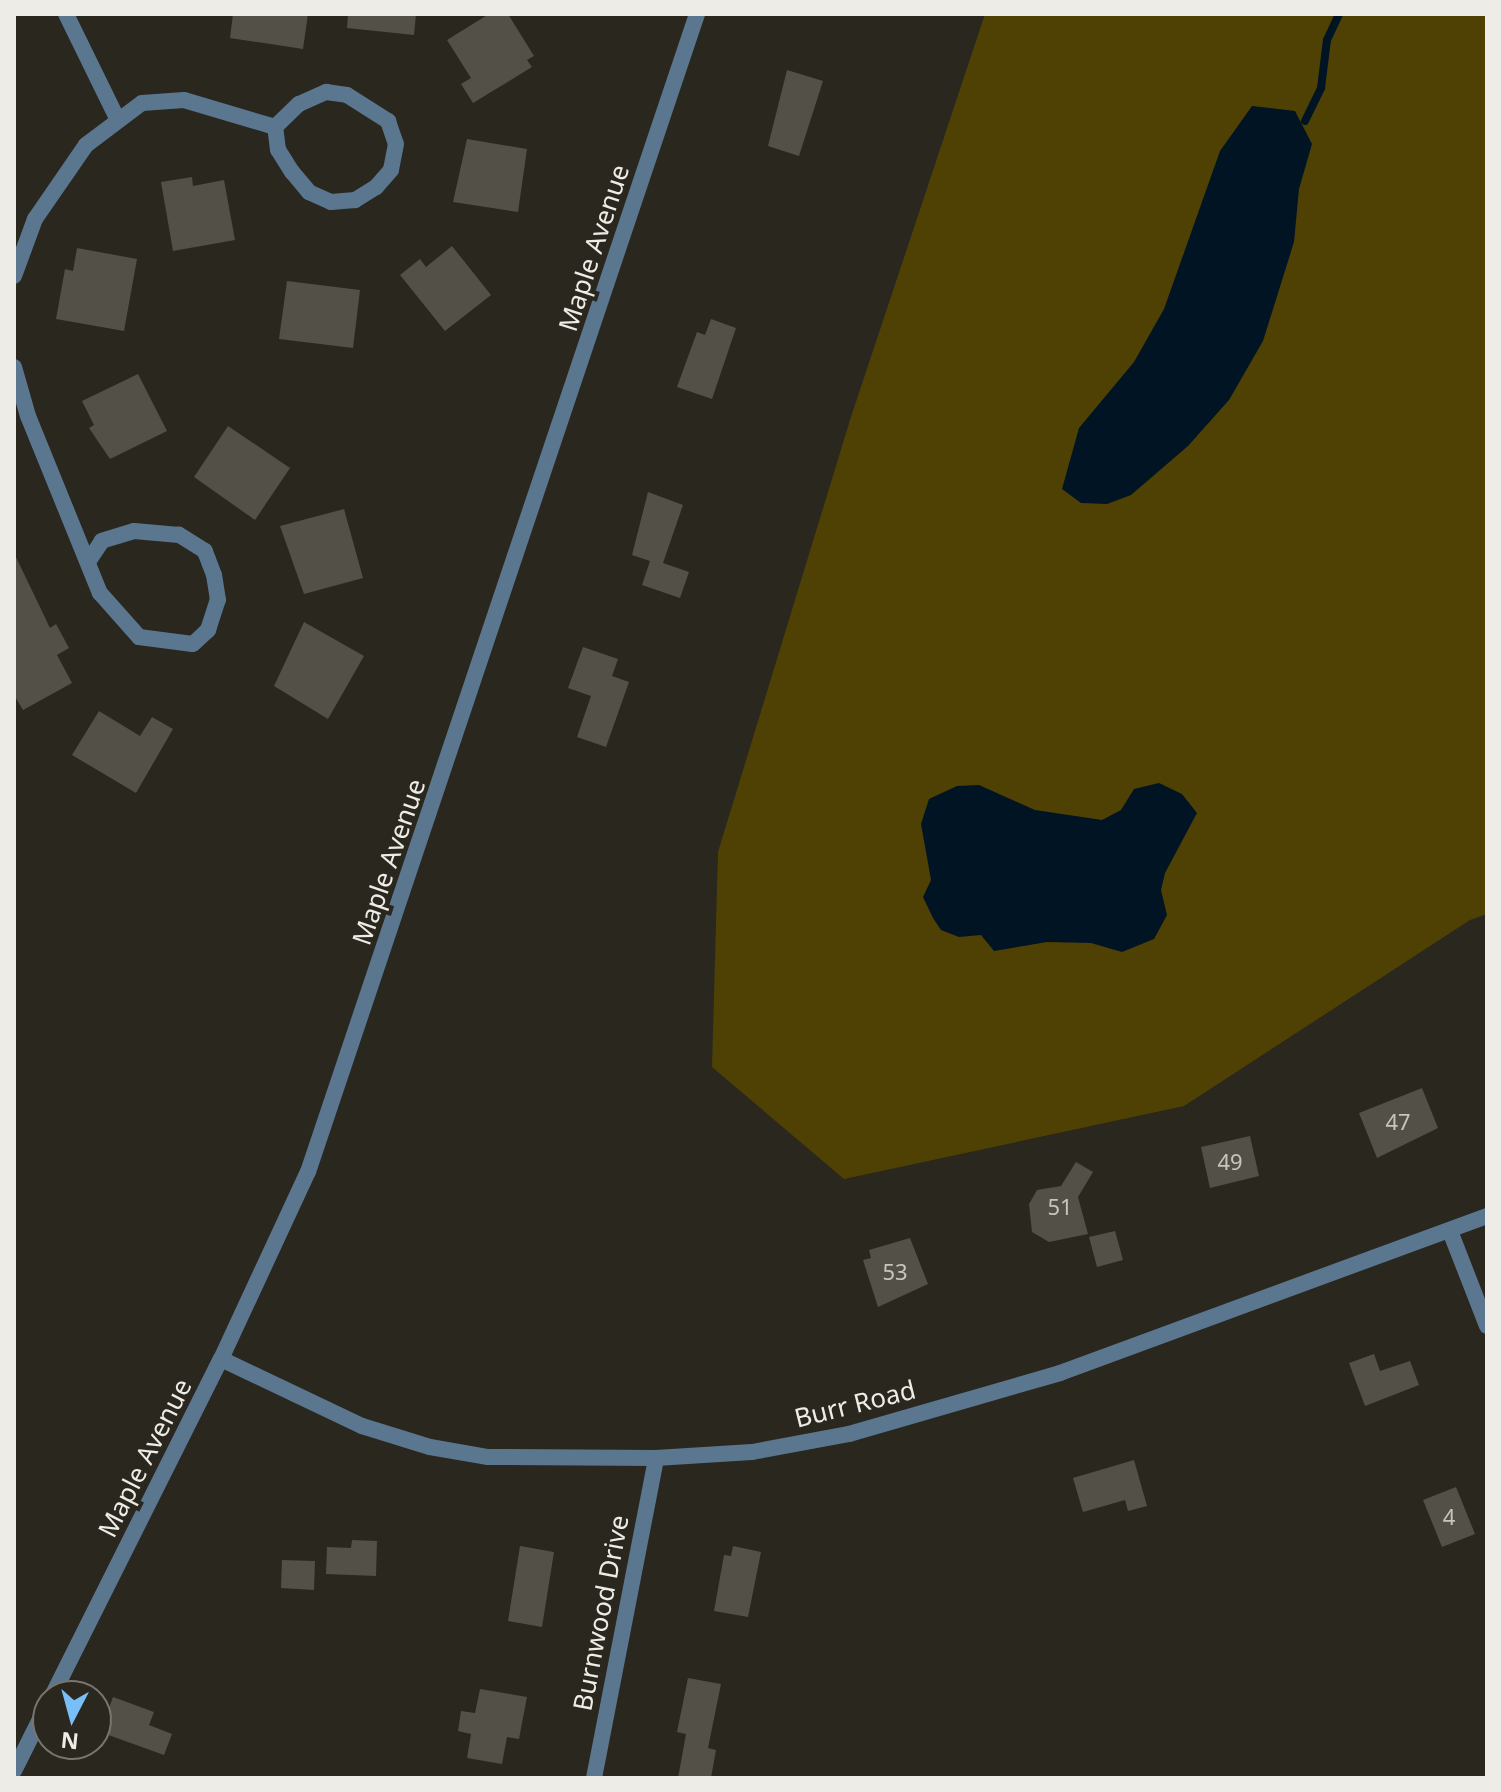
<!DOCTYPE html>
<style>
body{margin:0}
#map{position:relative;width:1501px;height:1792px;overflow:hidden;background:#2a271f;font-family:"Noto Sans",sans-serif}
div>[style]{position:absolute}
.green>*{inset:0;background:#4f4103}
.water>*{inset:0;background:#001424}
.stream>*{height:8px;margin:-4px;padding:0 4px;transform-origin:4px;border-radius:4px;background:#001424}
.building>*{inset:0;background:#535047}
.minor>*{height:16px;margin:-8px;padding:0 8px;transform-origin:8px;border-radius:8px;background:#5a778f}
.tertiary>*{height:16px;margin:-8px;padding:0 8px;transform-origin:8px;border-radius:8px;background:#5a778f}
span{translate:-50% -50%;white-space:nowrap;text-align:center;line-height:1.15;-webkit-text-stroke:8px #2a271f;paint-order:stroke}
.number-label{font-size:22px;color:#c7c5bf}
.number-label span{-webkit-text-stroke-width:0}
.street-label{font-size:26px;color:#eeece7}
.frame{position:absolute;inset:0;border:16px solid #eeece7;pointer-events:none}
.north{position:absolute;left:32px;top:1680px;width:80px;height:80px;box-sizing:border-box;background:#2a271f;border:2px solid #78766f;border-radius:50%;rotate:186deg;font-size:22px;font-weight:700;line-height:32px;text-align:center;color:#eeece7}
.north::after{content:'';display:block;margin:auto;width:28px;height:36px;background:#78bff7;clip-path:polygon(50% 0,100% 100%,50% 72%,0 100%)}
</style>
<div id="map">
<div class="green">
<i style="clip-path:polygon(985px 14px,1487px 14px,1487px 914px,1470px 920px,1184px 1106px,844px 1179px,712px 1067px,718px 852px,850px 420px)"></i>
</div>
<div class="water">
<i style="clip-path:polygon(1252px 106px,1295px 111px,1312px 144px,1299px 189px,1294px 242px,1263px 341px,1229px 400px,1188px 446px,1131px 495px,1107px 504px,1081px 503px,1062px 489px,1079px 428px,1134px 362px,1164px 309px,1220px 151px)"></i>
<i style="clip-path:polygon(1159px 783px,1182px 794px,1197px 813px,1165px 873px,1161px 890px,1167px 915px,1154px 939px,1122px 952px,1091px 943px,1047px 942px,994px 951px,981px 935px,959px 937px,941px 930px,933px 918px,923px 897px,931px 880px,921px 824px,929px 799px,957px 786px,979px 785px,1035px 810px,1102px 820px,1121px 810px,1134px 789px)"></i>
</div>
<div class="stream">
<i style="left:1305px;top:121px;width:37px;rotate:-64deg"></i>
<i style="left:1321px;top:88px;width:48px;rotate:-82.9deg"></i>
<i style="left:1327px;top:40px;width:29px;rotate:-65deg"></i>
</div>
<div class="building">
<i style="clip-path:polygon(233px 14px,308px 14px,303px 49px,230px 38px)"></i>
<i style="clip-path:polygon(348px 14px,416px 14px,414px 35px,347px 28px)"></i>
<i style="clip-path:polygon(489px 14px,508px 14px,534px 56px,527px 60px,532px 67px,473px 103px,461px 84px,471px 78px,447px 40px)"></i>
<i style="clip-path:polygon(787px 70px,823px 81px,799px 156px,768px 146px)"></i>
<i style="clip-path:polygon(467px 139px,527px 149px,518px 212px,453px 202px)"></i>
<i style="clip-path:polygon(192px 177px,193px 186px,224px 180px,235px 240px,173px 251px,161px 182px)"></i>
<i style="clip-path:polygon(452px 246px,491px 295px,445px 331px,400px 275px,420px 259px,426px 267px)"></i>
<i style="clip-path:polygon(77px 248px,137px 259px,124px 331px,56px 319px,65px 269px,73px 271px)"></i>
<i style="clip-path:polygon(287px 281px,360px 290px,353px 348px,279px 339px)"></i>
<i style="clip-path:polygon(711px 319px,736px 328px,712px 399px,677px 387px,697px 332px,705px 335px)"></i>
<i style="clip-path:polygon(138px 374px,167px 431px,110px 459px,89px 428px,94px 425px,82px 401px)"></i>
<i style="clip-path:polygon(228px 426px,290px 468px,255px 520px,194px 477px)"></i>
<i style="clip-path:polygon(648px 492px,683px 505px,663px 563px,689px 572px,680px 598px,642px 585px,650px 561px,632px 555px)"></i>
<i style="clip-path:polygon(344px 509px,363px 578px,304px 594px,280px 526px)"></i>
<i style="clip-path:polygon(14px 553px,50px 628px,56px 624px,69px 648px,57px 655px,72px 683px,23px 710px,14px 695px)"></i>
<i style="clip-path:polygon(304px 622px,364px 656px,328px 719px,274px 686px)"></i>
<i style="clip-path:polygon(583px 647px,618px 659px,612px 676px,629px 682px,606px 747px,577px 737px,591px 696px,568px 688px)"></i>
<i style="clip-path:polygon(99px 711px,140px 736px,152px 717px,173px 729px,136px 793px,72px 755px)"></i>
<i style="clip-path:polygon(1422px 1088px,1438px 1128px,1377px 1158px,1359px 1113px)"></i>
<i style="clip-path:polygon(1250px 1136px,1259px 1176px,1210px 1188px,1201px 1147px)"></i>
<i style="clip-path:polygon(1076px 1162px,1093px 1172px,1078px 1197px,1088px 1234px,1049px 1242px,1032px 1232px,1029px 1204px,1037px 1190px,1061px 1186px)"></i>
<i style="clip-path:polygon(1115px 1231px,1123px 1260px,1097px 1267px,1089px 1237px)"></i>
<i style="clip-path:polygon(910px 1238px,928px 1284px,878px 1307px,863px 1260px,871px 1258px,869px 1250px)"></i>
<i style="clip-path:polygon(1374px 1354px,1380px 1371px,1410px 1361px,1419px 1385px,1365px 1406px,1349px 1363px)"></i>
<i style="clip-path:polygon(1134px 1460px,1147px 1506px,1128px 1511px,1125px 1500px,1083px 1512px,1073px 1478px)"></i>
<i style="clip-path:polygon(1456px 1487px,1475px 1534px,1442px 1547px,1423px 1500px)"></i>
<i style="clip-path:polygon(352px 1540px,377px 1541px,376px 1576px,326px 1574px,327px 1547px,351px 1548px)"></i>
<i style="clip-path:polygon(520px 1546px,554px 1552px,542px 1627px,508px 1621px)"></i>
<i style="clip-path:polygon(733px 1546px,761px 1552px,748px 1617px,714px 1611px,724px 1555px,731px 1556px)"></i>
<i style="clip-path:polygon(282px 1560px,315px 1561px,314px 1590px,281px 1588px)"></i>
<i style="clip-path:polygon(688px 1678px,721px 1684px,708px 1748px,716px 1750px,711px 1778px,678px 1778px,686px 1734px,677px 1732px)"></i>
<i style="clip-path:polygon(480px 1689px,527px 1697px,519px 1739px,507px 1737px,502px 1764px,467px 1758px,471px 1734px,458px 1731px,461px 1711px,475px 1713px)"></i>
<i style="clip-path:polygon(113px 1697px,154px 1712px,149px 1725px,172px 1734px,164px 1755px,100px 1732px)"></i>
</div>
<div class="minor">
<i style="left:66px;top:14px;width:116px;rotate:63.9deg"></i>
<i style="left:14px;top:276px;width:61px;rotate:-69.8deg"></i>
<i style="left:35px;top:219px;width:90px;rotate:-55.4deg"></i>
<i style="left:86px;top:145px;width:70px;rotate:-36.9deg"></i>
<i style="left:142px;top:103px;width:42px;rotate:-4.1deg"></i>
<i style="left:184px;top:100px;width:95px;rotate:16.5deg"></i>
<i style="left:275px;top:127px;width:33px;rotate:-44deg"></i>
<i style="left:299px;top:104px;width:30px;rotate:-24deg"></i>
<i style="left:326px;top:92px;width:21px;rotate:8deg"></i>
<i style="left:347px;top:95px;width:49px;rotate:32.4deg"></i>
<i style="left:388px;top:121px;width:24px;rotate:71deg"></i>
<i style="left:396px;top:144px;width:26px;rotate:101deg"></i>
<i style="left:391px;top:170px;width:23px;rotate:131deg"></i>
<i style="left:376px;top:187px;width:25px;rotate:148deg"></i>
<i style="left:355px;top:200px;width:24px;rotate:175deg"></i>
<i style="left:331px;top:202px;width:24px;rotate:-156deg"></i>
<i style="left:309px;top:192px;width:26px;rotate:-130deg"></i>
<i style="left:292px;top:172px;width:26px;rotate:-122deg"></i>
<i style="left:278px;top:150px;width:23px;rotate:-97deg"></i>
<i style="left:14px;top:367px;width:51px;rotate:74.1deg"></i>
<i style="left:28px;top:416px;width:191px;rotate:67.9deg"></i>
<i style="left:100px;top:593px;width:59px;rotate:48.4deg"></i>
<i style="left:139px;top:637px;width:54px;rotate:7.4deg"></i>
<i style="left:193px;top:644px;width:21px;rotate:-43deg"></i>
<i style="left:208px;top:630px;width:32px;rotate:-72deg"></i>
<i style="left:218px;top:600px;width:25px;rotate:-99deg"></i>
<i style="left:214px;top:575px;width:26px;rotate:-111deg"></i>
<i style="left:205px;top:551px;width:31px;rotate:-148deg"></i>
<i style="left:179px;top:535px;width:45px;rotate:-174.9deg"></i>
<i style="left:134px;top:531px;width:34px;rotate:163deg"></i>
<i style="left:102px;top:541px;width:25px;rotate:124deg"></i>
<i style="left:1450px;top:1231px;width:102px;rotate:68.7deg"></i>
<i style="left:594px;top:1778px;width:326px;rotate:-79deg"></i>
</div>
<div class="tertiary">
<i style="left:221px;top:1359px;width:156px;rotate:25.4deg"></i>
<i style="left:362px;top:1426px;width:71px;rotate:17.2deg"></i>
<i style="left:430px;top:1447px;width:59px;rotate:9.8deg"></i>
<i style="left:488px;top:1457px;width:168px;rotate:0.3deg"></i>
<i style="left:656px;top:1458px;width:96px;rotate:-3.6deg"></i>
<i style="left:752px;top:1452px;width:99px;rotate:-10.5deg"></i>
<i style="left:849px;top:1434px;width:220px;rotate:-16.1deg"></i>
<i style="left:1060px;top:1373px;width:455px;rotate:-20.2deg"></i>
<i style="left:52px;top:1696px;width:377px;rotate:-63.4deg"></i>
<i style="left:221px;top:1359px;width:206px;rotate:-65.1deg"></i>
<i style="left:308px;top:1172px;width:1222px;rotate:-71.43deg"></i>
<i style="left:14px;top:1771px;width:76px;rotate:-63.4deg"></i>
</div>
<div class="number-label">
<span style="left:1398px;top:1122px">47</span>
<span style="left:1230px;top:1162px">49</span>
<span style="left:1060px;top:1207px">51</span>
<span style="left:895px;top:1272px">53</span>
<span style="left:1449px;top:1517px">4</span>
</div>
<div class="street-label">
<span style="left:594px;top:248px;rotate:-72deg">Maple Avenue</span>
<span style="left:389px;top:862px;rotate:-71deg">Maple Avenue</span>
<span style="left:855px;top:1404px;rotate:-14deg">Burr Road</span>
<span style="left:145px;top:1458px;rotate:-63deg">Maple Avenue</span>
<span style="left:601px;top:1613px;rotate:-79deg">Burnwood Drive</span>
</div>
<div class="frame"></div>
<div class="north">N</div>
</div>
